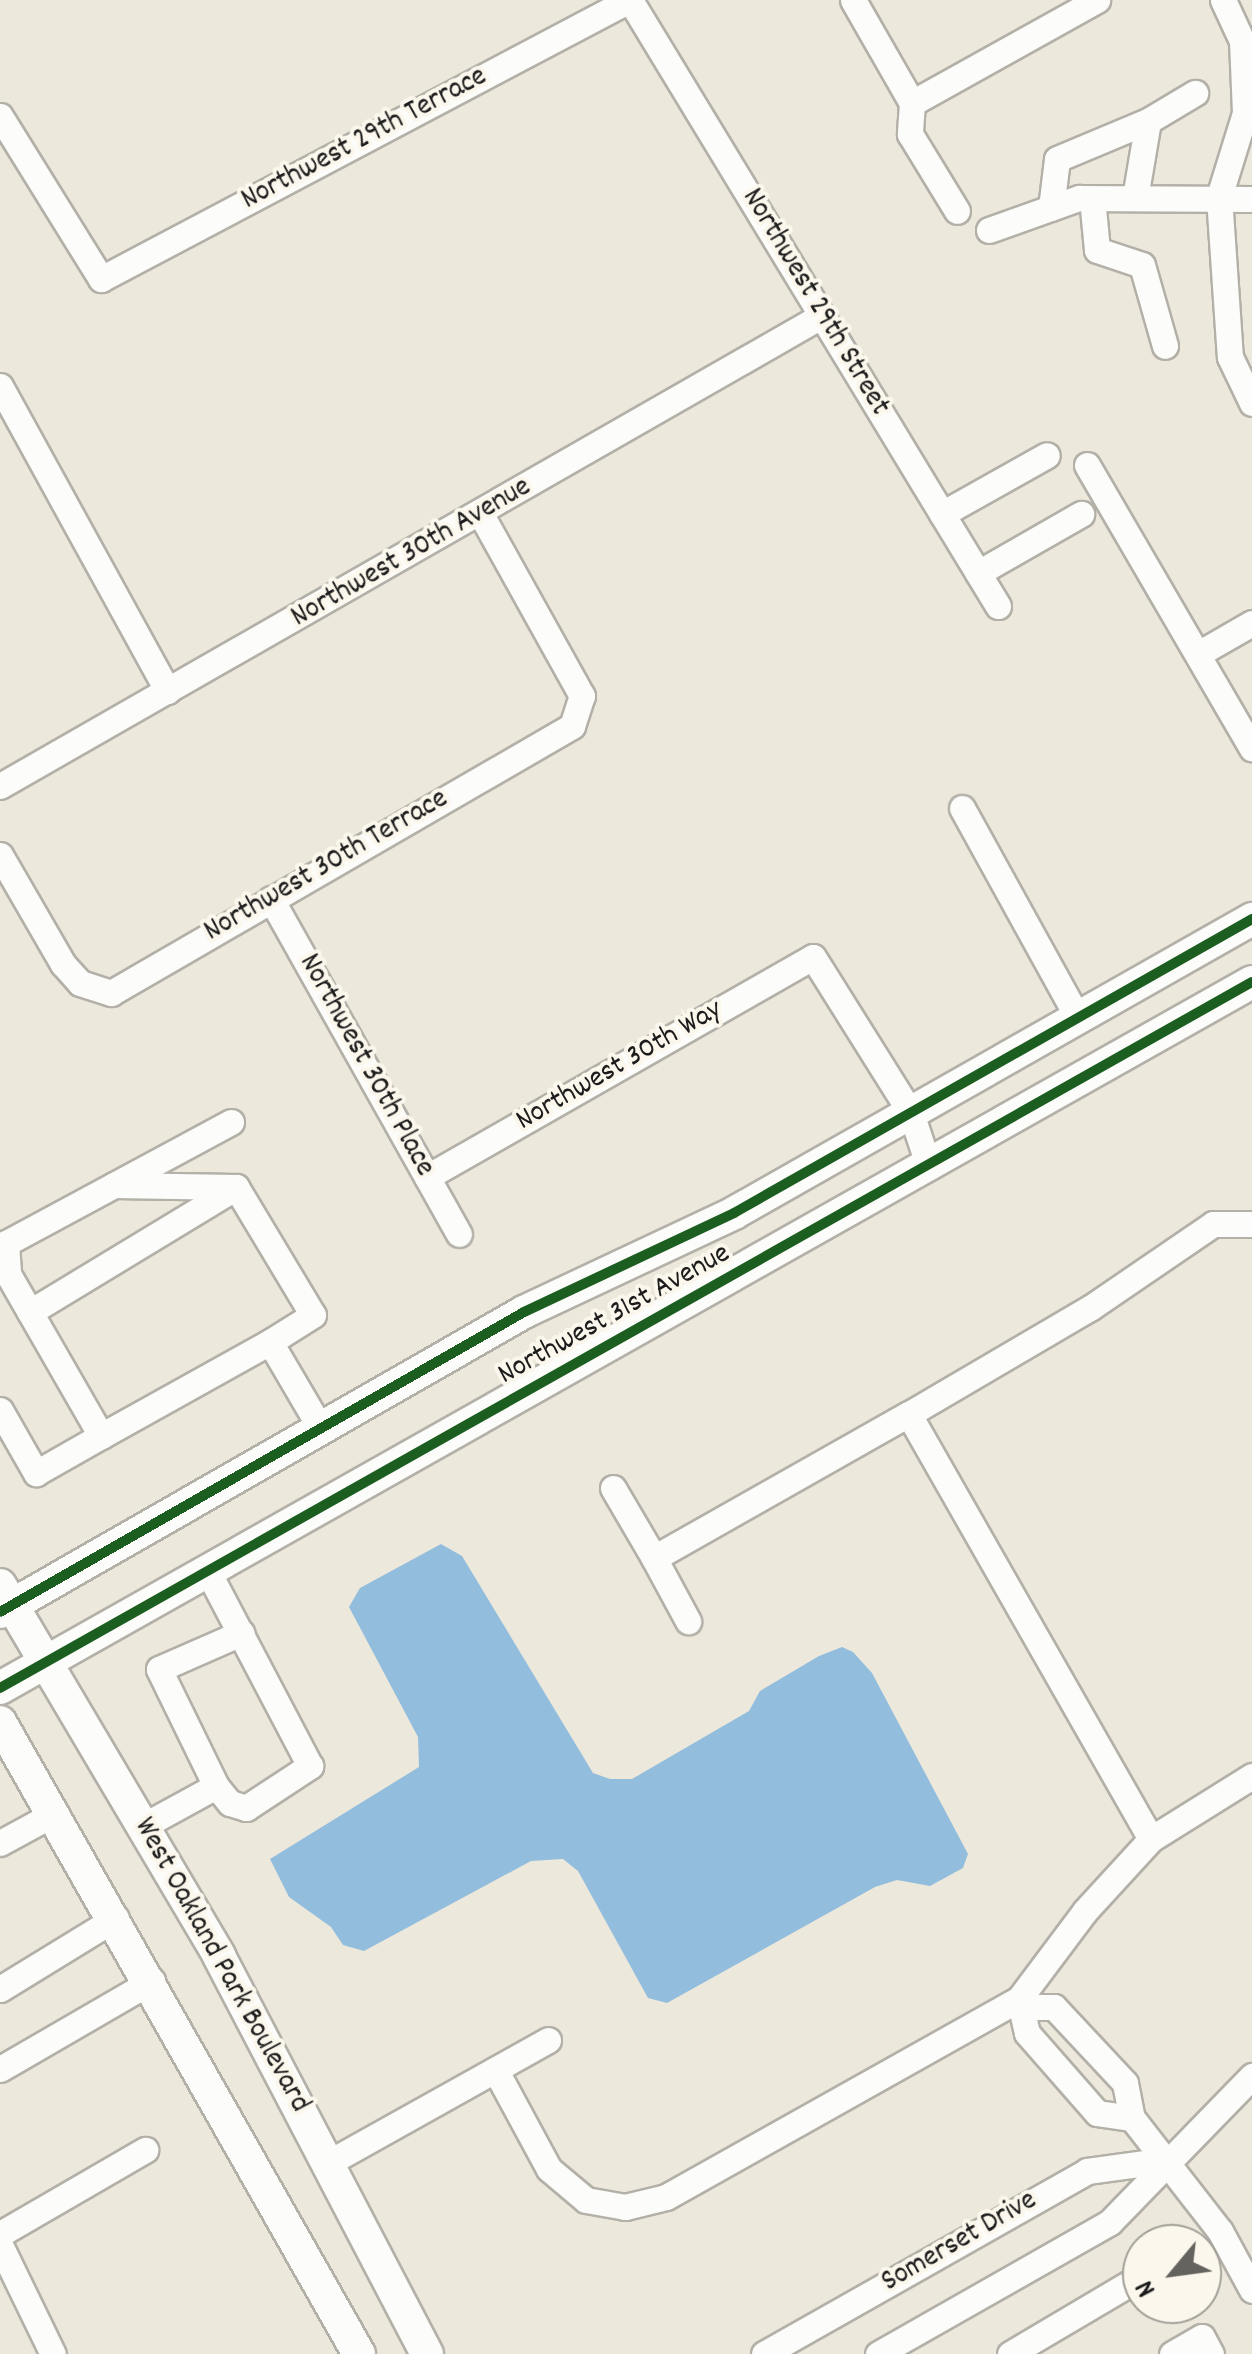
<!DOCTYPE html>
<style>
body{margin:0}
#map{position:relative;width:1252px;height:2354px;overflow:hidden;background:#ede8dc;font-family:Dekko,sans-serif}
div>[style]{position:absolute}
.water>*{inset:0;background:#92bddd}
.roads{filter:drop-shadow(2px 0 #b3b0a8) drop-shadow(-2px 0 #b3b0a8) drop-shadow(0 2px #b3b0a8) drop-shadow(0 -2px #b3b0a8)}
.minor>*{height:25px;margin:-12.5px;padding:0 12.5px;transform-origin:12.5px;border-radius:12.5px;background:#fcfcfa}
.major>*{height:32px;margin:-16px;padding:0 16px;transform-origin:16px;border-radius:16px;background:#fcfcfa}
.cycleway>*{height:10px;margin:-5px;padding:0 5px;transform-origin:5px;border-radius:5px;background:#1b5e20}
span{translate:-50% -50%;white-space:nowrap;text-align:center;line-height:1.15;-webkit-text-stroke:8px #fbf7ec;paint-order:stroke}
.street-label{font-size:30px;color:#1c1c1c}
.north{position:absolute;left:1122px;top:2224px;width:100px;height:100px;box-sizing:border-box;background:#fbf7ec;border:2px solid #a29f99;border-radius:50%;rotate:241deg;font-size:28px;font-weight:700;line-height:40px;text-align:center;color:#1c1c1c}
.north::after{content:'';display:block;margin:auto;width:35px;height:45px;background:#65635f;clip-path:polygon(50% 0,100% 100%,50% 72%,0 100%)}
</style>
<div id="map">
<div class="water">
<i style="clip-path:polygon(441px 1544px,462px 1556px,593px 1773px,610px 1779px,632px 1779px,749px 1711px,760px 1691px,819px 1656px,842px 1647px,853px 1652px,872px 1673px,968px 1854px,963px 1868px,930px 1886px,897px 1880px,875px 1887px,667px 2003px,648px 1998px,578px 1871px,563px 1859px,531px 1861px,364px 1951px,343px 1945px,331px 1927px,289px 1897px,270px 1859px,419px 1767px,418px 1737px,349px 1607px,360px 1588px)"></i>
</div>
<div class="roads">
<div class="minor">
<i style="left:630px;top:0;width:709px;rotate:58.73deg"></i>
<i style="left:853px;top:0;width:119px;rotate:60.2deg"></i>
<i style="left:912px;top:103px;width:212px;rotate:-29.1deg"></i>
<i style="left:1223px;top:0;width:45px;rotate:65.1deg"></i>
<i style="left:1242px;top:41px;width:72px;rotate:87.6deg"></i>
<i style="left:1245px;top:113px;width:88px;rotate:107.2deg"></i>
<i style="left:1219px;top:197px;width:160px;rotate:86.1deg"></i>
<i style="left:1230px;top:357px;width:51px;rotate:64.4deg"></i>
<i style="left:912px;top:103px;width:31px;rotate:94deg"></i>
<i style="left:910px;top:134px;width:90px;rotate:58.6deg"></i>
<i style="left:0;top:116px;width:192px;rotate:58.2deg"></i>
<i style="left:101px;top:279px;width:597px;rotate:-27.85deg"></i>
<i style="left:1148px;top:121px;width:55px;rotate:-30.8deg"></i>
<i style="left:1092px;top:198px;width:52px;rotate:84.5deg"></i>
<i style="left:1097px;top:250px;width:47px;rotate:18.4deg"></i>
<i style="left:1142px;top:265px;width:84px;rotate:74.1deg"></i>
<i style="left:1051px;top:208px;width:49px;rotate:-83deg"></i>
<i style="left:1057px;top:159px;width:99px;rotate:-22.7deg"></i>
<i style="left:1148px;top:121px;width:78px;rotate:99.6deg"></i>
<i style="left:989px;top:230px;width:96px;rotate:-19.6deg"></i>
<i style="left:1079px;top:198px;width:173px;rotate:0.3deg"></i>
<i style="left:0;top:386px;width:348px;rotate:61.2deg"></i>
<i style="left:1087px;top:465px;width:328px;rotate:59.8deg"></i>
<i style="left:942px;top:514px;width:120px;rotate:-29.3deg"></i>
<i style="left:978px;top:573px;width:119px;rotate:-29.8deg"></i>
<i style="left:1198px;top:654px;width:62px;rotate:-29.9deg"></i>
<i style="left:0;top:786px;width:946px;rotate:-29.79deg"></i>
<i style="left:962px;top:808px;width:240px;rotate:61.1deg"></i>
<i style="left:0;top:855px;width:126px;rotate:60deg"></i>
<i style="left:63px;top:964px;width:25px;rotate:48deg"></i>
<i style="left:80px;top:983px;width:33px;rotate:18deg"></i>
<i style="left:111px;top:993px;width:533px;rotate:-30.08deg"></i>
<i style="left:572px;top:726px;width:32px;rotate:-72deg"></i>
<i style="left:582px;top:696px;width:206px;rotate:-119.1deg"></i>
<i style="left:271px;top:899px;width:384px;rotate:60.7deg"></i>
<i style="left:231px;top:1122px;width:255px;rotate:151.7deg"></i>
<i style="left:6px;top:1243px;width:31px;rotate:86deg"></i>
<i style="left:8px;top:1274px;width:187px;rotate:60.1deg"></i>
<i style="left:101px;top:1436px;width:193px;rotate:-29.1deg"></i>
<i style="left:427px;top:1177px;width:444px;rotate:-29.7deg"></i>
<i style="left:813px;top:957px;width:184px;rotate:57.9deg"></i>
<i style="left:911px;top:1113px;width:57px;rotate:71.6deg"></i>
<i style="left:114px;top:1185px;width:122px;rotate:0.9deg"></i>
<i style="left:236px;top:1187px;width:149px;rotate:59deg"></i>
<i style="left:313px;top:1315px;width:51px;rotate:147.9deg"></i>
<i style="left:270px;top:1342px;width:101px;rotate:59.6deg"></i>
<i style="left:30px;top:1312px;width:241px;rotate:-31.2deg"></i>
<i style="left:0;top:1410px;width:73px;rotate:60.3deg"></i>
<i style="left:36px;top:1473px;width:75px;rotate:-29.6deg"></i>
<i style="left:613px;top:1488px;width:81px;rotate:59.6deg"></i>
<i style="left:654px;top:1558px;width:293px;rotate:-29.5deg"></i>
<i style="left:654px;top:1558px;width:72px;rotate:61.6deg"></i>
<i style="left:216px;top:1786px;width:130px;rotate:-116deg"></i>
<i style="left:159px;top:1669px;width:90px;rotate:-23.7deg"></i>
<i style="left:143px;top:1826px;width:83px;rotate:-28.7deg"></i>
<i style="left:216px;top:1786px;width:22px;rotate:51deg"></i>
<i style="left:230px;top:1803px;width:17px;rotate:17deg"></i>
<i style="left:246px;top:1808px;width:77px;rotate:-33.3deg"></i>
<i style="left:310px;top:1766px;width:219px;rotate:-117.7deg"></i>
<i style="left:1151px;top:1839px;width:489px;rotate:-119.7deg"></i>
<i style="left:909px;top:1414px;width:210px;rotate:-30.4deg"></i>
<i style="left:1090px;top:1308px;width:149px;rotate:-34.3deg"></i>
<i style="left:1213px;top:1224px;width:39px"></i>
<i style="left:0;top:1843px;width:63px;rotate:-28.6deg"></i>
<i style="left:0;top:1989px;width:136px;rotate:-31.5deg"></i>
<i style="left:1026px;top:2007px;width:28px"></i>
<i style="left:1054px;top:2007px;width:104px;rotate:46.9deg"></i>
<i style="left:1125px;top:2083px;width:36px;rotate:79deg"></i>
<i style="left:1132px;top:2118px;width:143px;rotate:52.1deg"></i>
<i style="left:1220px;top:2231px;width:67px;rotate:61.5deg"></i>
<i style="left:0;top:2069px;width:176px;rotate:-30.1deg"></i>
<i style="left:496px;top:2071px;width:111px;rotate:61.6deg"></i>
<i style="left:549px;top:2169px;width:48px;rotate:40deg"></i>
<i style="left:586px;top:2200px;width:40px;rotate:10deg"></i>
<i style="left:625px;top:2207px;width:42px;rotate:-13.7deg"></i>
<i style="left:666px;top:2197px;width:405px;rotate:-29.3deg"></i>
<i style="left:1132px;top:2118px;width:35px;rotate:-172deg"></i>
<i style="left:1097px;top:2113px;width:106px;rotate:-131.2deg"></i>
<i style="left:1027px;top:2033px;width:35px;rotate:-103deg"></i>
<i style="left:1019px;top:1999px;width:110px;rotate:-53.1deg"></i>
<i style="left:1085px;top:1911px;width:98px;rotate:-47.5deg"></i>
<i style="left:1151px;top:1839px;width:119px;rotate:-32deg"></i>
<i style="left:328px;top:2163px;width:252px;rotate:-29.2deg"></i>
<i style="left:0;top:2234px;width:168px;rotate:-30.1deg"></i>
<i style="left:0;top:2245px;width:121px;rotate:64.1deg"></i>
<i style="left:764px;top:2354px;width:371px;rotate:-29.5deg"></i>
<i style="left:1087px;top:2171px;width:81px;rotate:-7.8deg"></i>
<i style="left:878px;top:2354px;width:267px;rotate:-29.6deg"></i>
<i style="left:1110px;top:2222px;width:204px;rotate:-45.8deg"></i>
<i style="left:1010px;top:2354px;width:153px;rotate:-30.6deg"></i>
<i style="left:1172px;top:2354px;width:34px;rotate:-30deg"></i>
<i style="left:1202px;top:2337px;width:19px;rotate:62deg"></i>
</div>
<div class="major">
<i style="left:0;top:1585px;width:431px;rotate:59.4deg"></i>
<i style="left:219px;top:1956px;width:449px;rotate:62.4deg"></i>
<i style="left:0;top:1612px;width:604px;rotate:-29.79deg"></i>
<i style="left:524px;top:1312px;width:232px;rotate:-25.2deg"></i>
<i style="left:734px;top:1213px;width:596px;rotate:-29.58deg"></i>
<i style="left:0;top:1688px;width:1437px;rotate:-29.42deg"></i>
<i style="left:0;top:1722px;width:727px;rotate:60.4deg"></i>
</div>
</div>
<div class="cycleway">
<i style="left:0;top:1612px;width:604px;rotate:-29.79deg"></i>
<i style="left:524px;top:1312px;width:232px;rotate:-25.2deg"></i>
<i style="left:734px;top:1213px;width:596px;rotate:-29.58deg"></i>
<i style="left:0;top:1688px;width:1437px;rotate:-29.42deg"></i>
</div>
<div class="street-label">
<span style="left:365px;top:140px;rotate:-28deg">Northwest 29th Terrace</span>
<span style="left:814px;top:303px;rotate:59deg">Northwest 29th Street</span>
<span style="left:412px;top:554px;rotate:-30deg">Northwest 30th Avenue</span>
<span style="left:327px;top:867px;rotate:-30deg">Northwest 30th Terrace</span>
<span style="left:365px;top:1066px;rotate:61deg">Northwest 30th Place</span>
<span style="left:620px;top:1067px;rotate:-30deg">Northwest 30th Way</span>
<span style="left:615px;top:1316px;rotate:-29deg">Northwest 31st Avenue</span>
<span style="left:220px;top:1966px;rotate:61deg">West Oakland Park Boulevard</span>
<span style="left:960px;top:2243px;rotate:-30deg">Somerset Drive</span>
</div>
<div class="north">N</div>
</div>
